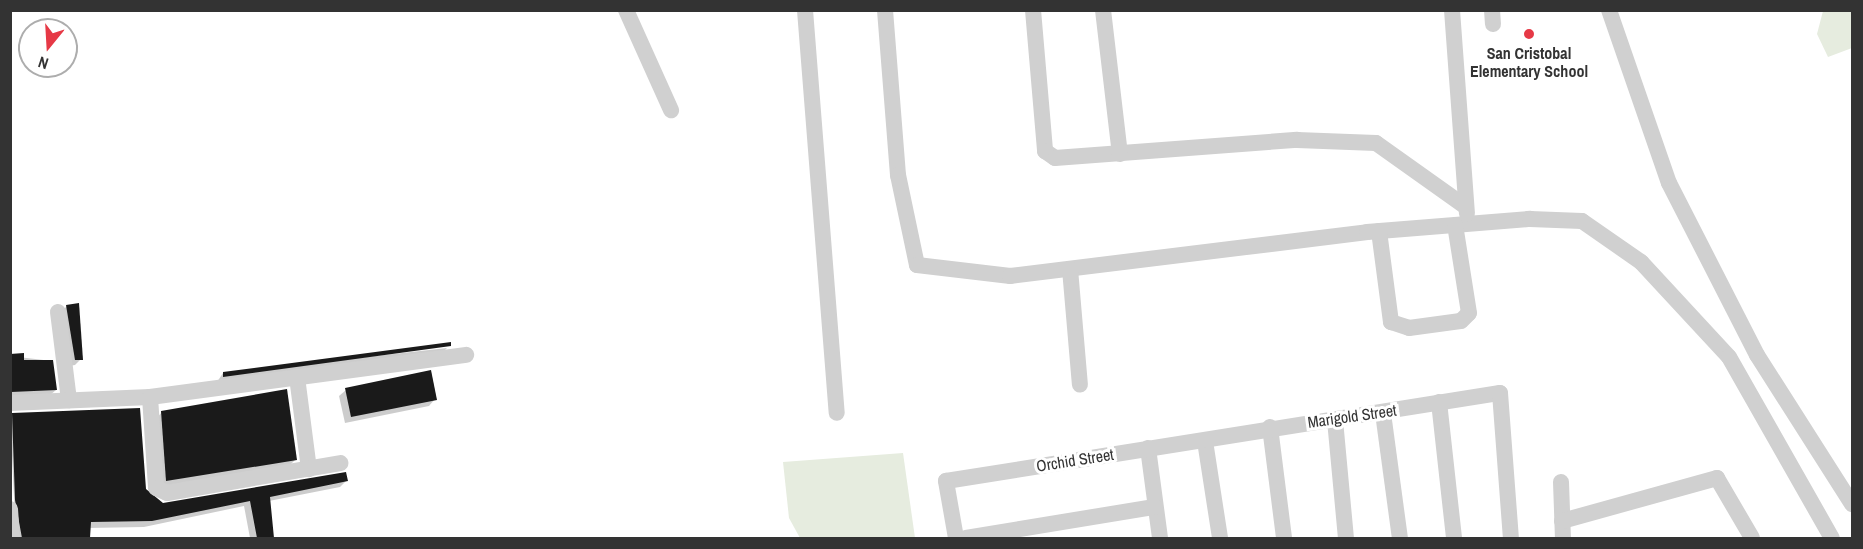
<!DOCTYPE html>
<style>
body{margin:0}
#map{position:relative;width:1863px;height:549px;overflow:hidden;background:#fff;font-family:"Archivo Narrow",sans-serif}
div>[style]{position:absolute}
.green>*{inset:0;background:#e6ecdf}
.shadow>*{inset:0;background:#0003}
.building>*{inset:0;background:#1a1a1a}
.minor>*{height:16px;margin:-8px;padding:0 8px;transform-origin:8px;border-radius:8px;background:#d0d0d0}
.dots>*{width:16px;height:16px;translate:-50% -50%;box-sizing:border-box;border:3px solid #fff;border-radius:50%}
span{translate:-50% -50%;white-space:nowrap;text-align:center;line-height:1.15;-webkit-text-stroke:6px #fff;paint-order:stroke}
.poi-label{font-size:16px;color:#333;font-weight:700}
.street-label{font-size:16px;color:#333}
.frame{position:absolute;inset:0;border:12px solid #333;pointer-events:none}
.north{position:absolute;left:18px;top:18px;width:60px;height:60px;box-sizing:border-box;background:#fff;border:2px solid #adadad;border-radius:50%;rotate:198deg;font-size:16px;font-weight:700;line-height:24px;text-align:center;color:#333}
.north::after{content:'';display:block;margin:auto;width:21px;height:27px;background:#e63946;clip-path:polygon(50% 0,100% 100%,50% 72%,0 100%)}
</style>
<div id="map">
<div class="green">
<i style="clip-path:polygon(1823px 11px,1852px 11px,1852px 48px,1828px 57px,1817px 34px)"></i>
<i style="clip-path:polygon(903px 453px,915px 538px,800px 538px,789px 518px,783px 462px)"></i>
</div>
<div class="shadow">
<i style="clip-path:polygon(67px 306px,81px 359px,75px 365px,69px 366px,60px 313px)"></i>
<i style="clip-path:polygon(447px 348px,443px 352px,217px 382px,223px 373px)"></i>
<i style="clip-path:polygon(10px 356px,52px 361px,56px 390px,49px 396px,10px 399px)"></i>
<i style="clip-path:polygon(346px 390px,435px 399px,429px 406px,345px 423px,339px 396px)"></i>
<i style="clip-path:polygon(138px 410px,144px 490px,162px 504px,346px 481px,340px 487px,269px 501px,273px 538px,250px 538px,244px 506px,144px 527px,88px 528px,89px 538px,16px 538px,10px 414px)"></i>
<i style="clip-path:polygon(162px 412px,296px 459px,289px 466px,160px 487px,156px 419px)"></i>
</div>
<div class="building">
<i style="clip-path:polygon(79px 303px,83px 360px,75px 360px,66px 305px)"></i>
<i style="clip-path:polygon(451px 342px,451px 346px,223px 377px,223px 372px)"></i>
<i style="clip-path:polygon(24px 353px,24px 360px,53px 360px,57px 390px,11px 392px,10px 354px)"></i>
<i style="clip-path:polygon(431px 370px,437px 400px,351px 417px,345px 388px)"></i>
<i style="clip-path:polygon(287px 389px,297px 460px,166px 481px,161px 411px)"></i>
<i style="clip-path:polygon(140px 408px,146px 489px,163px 503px,346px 472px,348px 481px,270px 497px,274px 538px,257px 538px,250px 501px,152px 521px,91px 522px,90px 538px,22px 538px,15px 500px,12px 413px)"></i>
</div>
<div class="minor">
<i style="left:626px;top:10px;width:110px;rotate:65.8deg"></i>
<i style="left:805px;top:10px;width:404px;rotate:85.5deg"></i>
<i style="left:885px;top:10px;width:166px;rotate:85.5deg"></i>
<i style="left:898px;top:175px;width:92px;rotate:78.1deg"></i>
<i style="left:917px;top:265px;width:94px;rotate:6.7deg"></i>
<i style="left:1010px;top:276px;width:360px;rotate:-7deg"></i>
<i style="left:1367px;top:232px;width:164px;rotate:-4.6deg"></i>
<i style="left:1530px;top:219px;width:52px;rotate:2.2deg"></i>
<i style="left:1582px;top:221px;width:72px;rotate:34.8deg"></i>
<i style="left:1641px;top:262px;width:129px;rotate:47.2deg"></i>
<i style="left:1729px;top:357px;width:208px;rotate:60.4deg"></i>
<i style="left:1033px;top:10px;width:142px;rotate:85.1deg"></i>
<i style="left:1045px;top:151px;width:12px;rotate:35deg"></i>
<i style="left:1055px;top:158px;width:243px;rotate:-4.3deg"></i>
<i style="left:1297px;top:140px;width:79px;rotate:2.2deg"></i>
<i style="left:1376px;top:143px;width:110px;rotate:35.4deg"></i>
<i style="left:1103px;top:10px;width:145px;rotate:83.3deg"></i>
<i style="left:1452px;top:10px;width:204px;rotate:85.8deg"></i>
<i style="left:1492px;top:10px;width:14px;rotate:86deg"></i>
<i style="left:1609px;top:10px;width:183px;rotate:70.9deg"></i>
<i style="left:1669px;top:183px;width:193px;rotate:62.9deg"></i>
<i style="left:1757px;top:355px;width:177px;rotate:57.5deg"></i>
<i style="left:1379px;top:231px;width:92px;rotate:82.5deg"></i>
<i style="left:1391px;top:322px;width:19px;rotate:18deg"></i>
<i style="left:1409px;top:328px;width:52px;rotate:-7.7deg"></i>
<i style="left:1461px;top:321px;width:11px;rotate:-45deg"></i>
<i style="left:1469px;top:313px;width:89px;rotate:-99deg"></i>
<i style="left:1070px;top:269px;width:116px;rotate:85.1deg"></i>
<i style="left:58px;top:312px;width:89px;rotate:82.9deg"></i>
<i style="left:297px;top:377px;width:93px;rotate:82.6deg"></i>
<i style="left:150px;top:397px;width:91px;rotate:86.2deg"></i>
<i style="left:156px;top:488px;width:12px;rotate:24deg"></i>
<i style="left:167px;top:493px;width:176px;rotate:-9.8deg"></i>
<i style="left:1439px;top:402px;width:137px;rotate:83.7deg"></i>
<i style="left:10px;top:403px;width:140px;rotate:-2.5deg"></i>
<i style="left:150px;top:397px;width:319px;rotate:-7.6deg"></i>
<i style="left:1383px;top:413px;width:126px;rotate:82.3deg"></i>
<i style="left:1335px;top:420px;width:119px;rotate:84.7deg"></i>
<i style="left:1270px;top:427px;width:112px;rotate:82.8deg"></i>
<i style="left:1205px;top:441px;width:98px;rotate:81.2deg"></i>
<i style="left:1148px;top:448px;width:91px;rotate:82.4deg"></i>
<i style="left:1561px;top:482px;width:56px;rotate:88deg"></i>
<i style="left:10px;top:509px;width:29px;rotate:86deg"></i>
<i style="left:1562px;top:521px;width:161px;rotate:-15.5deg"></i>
<i style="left:1717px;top:478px;width:69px;rotate:59.7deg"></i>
<i style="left:956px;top:538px;width:58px;rotate:-100deg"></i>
<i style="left:946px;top:481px;width:561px;rotate:-9.03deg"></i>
<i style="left:1500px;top:393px;width:145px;rotate:85.7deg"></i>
<i style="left:966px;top:538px;width:191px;rotate:-9.4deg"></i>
</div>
<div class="dots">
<i style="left:1529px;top:34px;background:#e63946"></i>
</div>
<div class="poi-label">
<span style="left:1529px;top:62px">San Cristobal<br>Elementary School</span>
</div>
<div class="street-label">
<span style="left:1352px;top:416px;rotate:-8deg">Marigold Street</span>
<span style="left:1075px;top:460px;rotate:-9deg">Orchid Street</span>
</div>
<div class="frame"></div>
<div class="north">N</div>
</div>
